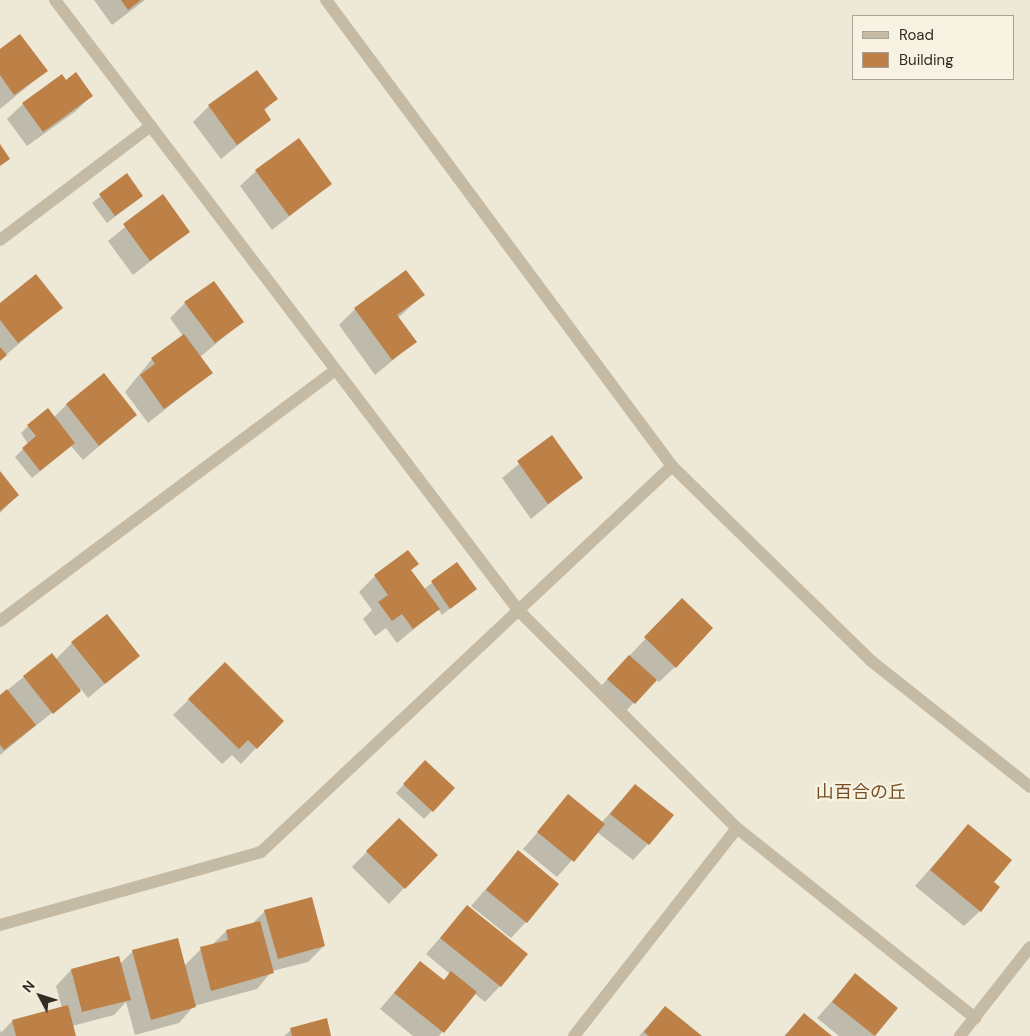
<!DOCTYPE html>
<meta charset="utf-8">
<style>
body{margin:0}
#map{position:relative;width:1030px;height:1036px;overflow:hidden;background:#eee9d7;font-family:"DM Sans","Noto Sans JP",sans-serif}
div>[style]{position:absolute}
.shadow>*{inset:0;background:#0003}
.building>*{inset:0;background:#bd8047}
.minor>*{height:12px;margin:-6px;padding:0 6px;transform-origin:6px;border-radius:6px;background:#c5bba5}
span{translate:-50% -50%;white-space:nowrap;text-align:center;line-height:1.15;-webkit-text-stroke:4.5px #f7f3e3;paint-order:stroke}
.quarter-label{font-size:18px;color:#7a4e24}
.legend{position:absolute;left:852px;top:15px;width:162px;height:65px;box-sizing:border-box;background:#f7f3e3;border:1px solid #a8a397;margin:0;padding:6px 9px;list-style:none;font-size:15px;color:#312c25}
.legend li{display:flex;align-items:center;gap:10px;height:25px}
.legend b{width:25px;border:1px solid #a8a397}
.north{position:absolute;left:15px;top:971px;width:50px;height:50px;-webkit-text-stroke:4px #f7f3e3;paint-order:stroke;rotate:310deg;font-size:14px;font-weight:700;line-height:20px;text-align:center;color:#312c25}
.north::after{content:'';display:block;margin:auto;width:18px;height:22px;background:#312c25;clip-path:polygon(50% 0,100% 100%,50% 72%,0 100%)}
</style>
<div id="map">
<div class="shadow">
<i style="clip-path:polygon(94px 0,145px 0,112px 25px)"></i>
<i style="clip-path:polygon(0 50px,46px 71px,0 109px)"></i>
<i style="clip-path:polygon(66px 81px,91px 96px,76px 111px,27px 146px,7px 119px,23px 104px)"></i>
<i style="clip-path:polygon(276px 99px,264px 111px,270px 119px,221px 159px,193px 122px,209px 106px)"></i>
<i style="clip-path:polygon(256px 171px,331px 184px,272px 230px,240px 186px)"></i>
<i style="clip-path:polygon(127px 175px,142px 196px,107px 223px,92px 203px)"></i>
<i style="clip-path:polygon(163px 196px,189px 231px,133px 275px,108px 241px)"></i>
<i style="clip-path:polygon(406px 272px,423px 295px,398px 318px,415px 342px,375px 375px,339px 325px,355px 309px)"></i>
<i style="clip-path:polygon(185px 303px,242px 322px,200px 357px,211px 373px,148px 423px,125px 392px,152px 359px,183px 336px,170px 318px)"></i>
<i style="clip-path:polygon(0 304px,61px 308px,0 360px)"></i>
<i style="clip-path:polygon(67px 404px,135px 415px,83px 460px,71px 446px,32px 478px,15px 457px,28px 444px,21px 433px,28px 426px,54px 417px)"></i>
<i style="clip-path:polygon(552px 437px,582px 477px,531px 519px,502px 478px)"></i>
<i style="clip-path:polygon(0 473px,18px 495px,0 513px)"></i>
<i style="clip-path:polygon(457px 564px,475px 589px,442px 615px,438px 609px,397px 643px,386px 628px,375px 636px,363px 619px,372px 610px,359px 592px,375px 576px,410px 570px,424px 589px)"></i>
<i style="clip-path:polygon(682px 600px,675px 667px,659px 682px,656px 679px,626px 711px,600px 687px)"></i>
<i style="clip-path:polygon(72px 643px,138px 656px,88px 698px,81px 689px,0 755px,0 696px,51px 655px,55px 660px)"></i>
<i style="clip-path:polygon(225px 664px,256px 748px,241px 764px,232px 755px,222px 764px,173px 715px)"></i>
<i style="clip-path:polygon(417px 770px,453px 788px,424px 819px,396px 793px)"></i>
<i style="clip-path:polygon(635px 785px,648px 844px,633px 860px,597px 832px,557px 877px,523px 849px,569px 796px,601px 823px)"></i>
<i style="clip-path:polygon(399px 819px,404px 888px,389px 904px,352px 867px)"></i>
<i style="clip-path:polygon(968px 826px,992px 882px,980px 911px,964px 926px,915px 886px)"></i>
<i style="clip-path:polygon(518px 852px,526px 922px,511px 938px,471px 906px)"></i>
<i style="clip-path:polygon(467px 907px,500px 986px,485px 1002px,474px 993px,439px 1036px,413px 1036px,380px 1009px,420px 962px,443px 981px,450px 974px,426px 954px)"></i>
<i style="clip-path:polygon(265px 911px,324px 946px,308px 962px,272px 971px,257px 989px,194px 1006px,179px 1023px,135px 1035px,126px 1002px,114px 1015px,72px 1026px,75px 1036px,0 1036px,0 1029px,1px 1033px,12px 1021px,62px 1008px,56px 986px,71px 970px,120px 964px,133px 951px,184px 966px,201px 949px,212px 945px,226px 931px,251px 925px)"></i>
<i style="clip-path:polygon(855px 975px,896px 1008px,874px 1036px,839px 1036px,817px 1018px)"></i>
<i style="clip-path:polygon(665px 1007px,700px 1036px,639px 1036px)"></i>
<i style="clip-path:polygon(804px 1015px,830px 1036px,784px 1036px)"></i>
<i style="clip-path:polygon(291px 1030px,330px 1036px,284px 1036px)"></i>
</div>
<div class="building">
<i style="clip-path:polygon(121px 0,141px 0,128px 10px)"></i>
<i style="clip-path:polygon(20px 34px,48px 71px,14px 95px,0 75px,0 49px)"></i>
<i style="clip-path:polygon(257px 70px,278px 99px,264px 109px,271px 120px,237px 145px,208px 105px)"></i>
<i style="clip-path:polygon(76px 72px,93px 96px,43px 132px,22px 103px,62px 74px,66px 80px)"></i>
<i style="clip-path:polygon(299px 138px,332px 184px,289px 216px,255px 170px)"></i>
<i style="clip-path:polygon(0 144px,10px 159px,0 166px)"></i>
<i style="clip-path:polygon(127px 173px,143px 196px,115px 216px,99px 194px)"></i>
<i style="clip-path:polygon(163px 194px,190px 232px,150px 261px,123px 224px)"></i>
<i style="clip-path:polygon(406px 270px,425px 295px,397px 315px,417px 342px,392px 360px,354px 308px)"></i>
<i style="clip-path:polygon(36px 274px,63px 308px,18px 343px,0 320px,0 303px)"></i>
<i style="clip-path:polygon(214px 281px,244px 322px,215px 343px,184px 302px)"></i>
<i style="clip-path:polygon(184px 334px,213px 373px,164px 409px,140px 375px,155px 364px,151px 358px)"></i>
<i style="clip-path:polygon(0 347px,7px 355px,0 361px)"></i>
<i style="clip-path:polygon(104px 373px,137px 415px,99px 446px,66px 404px)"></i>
<i style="clip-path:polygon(48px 408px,75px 443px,40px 471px,22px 448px,36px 436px,27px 425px)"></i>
<i style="clip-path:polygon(552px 435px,583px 478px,548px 504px,517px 461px)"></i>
<i style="clip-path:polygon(0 471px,19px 495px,0 511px)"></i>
<i style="clip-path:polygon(408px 550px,419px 564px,411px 570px,440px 609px,413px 629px,402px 614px,392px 621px,378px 602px,388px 595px,374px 575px)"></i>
<i style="clip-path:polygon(457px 562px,477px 589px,450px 609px,431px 581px)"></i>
<i style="clip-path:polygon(682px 598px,713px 628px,676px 668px,644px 637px)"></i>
<i style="clip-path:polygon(107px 614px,140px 656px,105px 684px,71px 642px)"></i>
<i style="clip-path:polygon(52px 653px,81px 691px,53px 714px,23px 676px)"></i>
<i style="clip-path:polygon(629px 655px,657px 680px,635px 704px,607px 679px)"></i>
<i style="clip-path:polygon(225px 662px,284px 721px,257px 749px,248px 740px,239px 749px,188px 699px)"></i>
<i style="clip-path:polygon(7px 689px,36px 725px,4px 750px,0 745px,0 695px)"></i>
<i style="clip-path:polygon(425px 760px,455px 788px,433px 812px,403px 784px)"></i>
<i style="clip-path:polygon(635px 784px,674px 815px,649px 845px,610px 814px)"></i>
<i style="clip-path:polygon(568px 794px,605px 824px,574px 862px,537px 832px)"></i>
<i style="clip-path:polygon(399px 818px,438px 855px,405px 889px,366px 851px)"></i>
<i style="clip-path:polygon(968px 824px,1012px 860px,994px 882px,1000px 887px,981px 912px,930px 870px)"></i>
<i style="clip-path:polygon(518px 850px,559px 884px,527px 923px,486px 890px)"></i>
<i style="clip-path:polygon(312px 897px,325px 946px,278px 959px,264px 910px)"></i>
<i style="clip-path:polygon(467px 905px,528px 954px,501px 987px,440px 938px)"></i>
<i style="clip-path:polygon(260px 921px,274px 973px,211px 991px,200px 947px,228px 940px,226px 930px)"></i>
<i style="clip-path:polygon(178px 938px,196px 1007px,151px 1020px,132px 950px)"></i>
<i style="clip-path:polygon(119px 956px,131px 1000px,82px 1012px,71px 969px)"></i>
<i style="clip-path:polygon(420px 961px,444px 980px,451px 971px,477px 992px,444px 1033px,394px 993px)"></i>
<i style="clip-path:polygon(855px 973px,898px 1008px,875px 1036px,832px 1002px)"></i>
<i style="clip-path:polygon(68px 1005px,76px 1036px,16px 1036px,12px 1020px)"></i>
<i style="clip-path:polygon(665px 1006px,670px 1010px,702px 1036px,649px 1036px,644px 1032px)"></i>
<i style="clip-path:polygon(804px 1013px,832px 1036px,785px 1036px)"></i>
<i style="clip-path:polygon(327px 1018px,331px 1036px,292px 1036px,290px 1028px)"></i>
</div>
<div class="minor">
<i style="left:55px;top:0;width:767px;rotate:52.79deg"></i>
<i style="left:519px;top:611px;width:308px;rotate:44.9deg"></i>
<i style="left:737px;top:828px;width:305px;rotate:38.6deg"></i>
<i style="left:326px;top:0;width:580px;rotate:53.41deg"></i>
<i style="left:672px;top:466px;width:277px;rotate:44.4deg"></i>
<i style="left:870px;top:660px;width:204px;rotate:38.4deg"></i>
<i style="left:0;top:240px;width:189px;rotate:-37.1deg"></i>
<i style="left:0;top:621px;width:419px;rotate:-36.8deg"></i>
<i style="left:0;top:925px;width:271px;rotate:-15.6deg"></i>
<i style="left:261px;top:852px;width:564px;rotate:-43.2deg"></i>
<i style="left:574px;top:1036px;width:264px;rotate:-51.9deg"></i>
<i style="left:960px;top:1036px;width:113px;rotate:-51.8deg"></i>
</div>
<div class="quarter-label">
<span style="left:861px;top:792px">山百合の丘</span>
</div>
<ul class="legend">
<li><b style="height:6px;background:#c5bba5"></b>Road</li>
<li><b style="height:14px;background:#bd8047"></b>Building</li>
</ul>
<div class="north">N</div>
</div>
